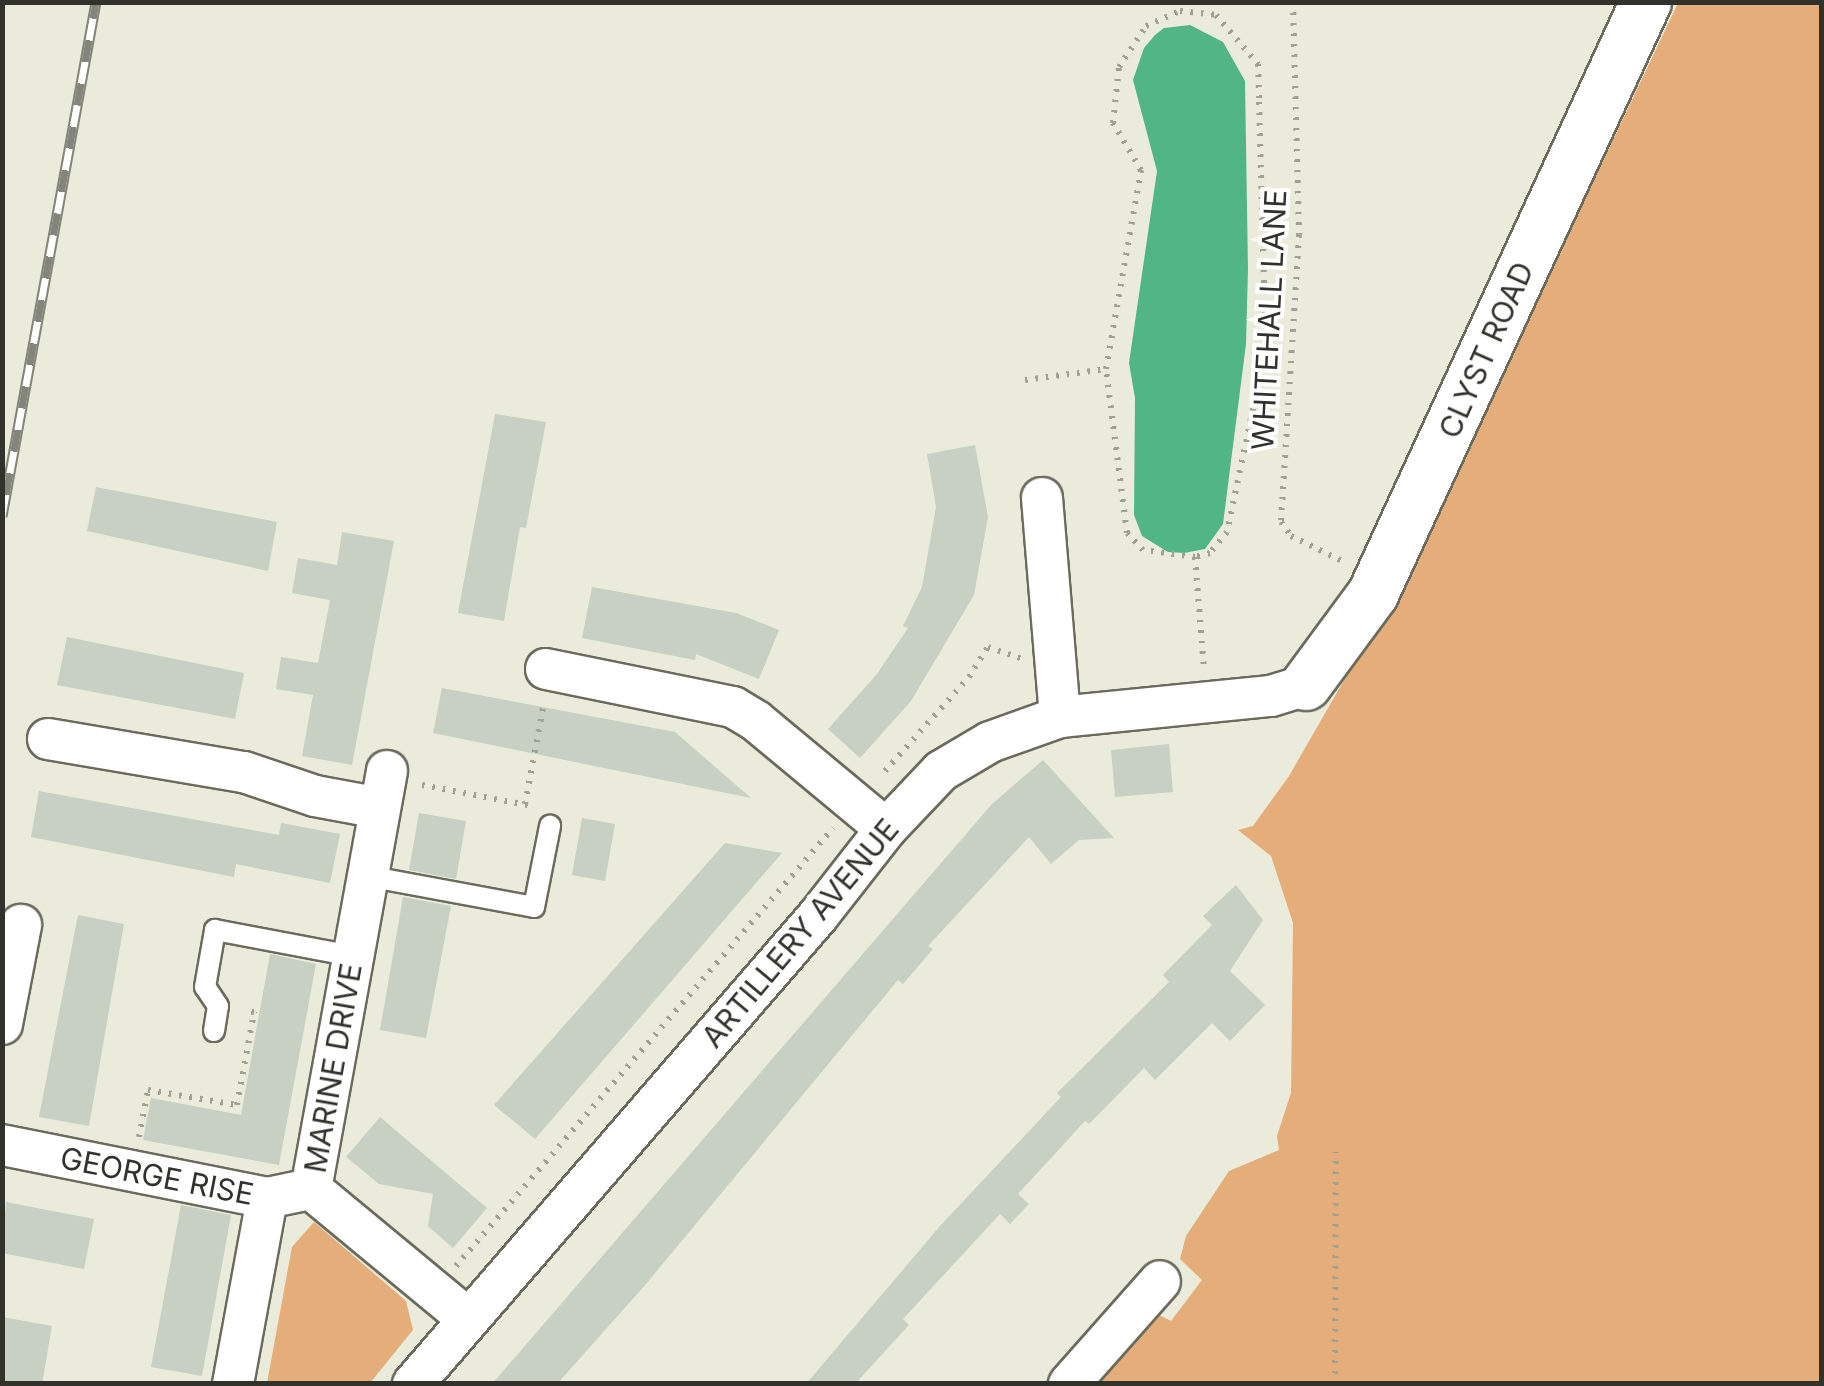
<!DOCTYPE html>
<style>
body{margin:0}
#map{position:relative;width:1824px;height:1386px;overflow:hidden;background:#eaebdb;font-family:Inter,sans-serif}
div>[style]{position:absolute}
.green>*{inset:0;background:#e4ad79}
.water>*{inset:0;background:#51b683}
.building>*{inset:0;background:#c7d0c2}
.path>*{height:6px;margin-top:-3px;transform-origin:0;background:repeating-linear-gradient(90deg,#a0a195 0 2.5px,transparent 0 10.5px)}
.roads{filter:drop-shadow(2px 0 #6a6b5d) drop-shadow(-2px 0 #6a6b5d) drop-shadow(0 2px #6a6b5d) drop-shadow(0 -2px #6a6b5d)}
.service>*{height:20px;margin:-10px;padding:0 10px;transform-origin:10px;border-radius:10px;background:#fff}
.minor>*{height:40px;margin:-20px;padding:0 20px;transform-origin:20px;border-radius:20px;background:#fff}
.tertiary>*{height:50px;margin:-25px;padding:0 25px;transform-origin:25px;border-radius:25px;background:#fff}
.rail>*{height:11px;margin-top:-5.5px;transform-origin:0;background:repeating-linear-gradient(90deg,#fff 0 22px,#83847a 0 44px);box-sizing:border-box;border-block:2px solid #83847a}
span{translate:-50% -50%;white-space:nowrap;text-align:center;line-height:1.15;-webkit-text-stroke:8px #fff;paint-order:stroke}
.street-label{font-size:30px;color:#31322c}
.frame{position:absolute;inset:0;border:5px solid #31322c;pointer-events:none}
</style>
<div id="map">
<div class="green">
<i style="clip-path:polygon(1678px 3px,1821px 3px,1821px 1383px,1091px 1384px,1155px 1313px,1171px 1321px,1202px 1280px,1180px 1259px,1186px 1236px,1229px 1171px,1279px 1150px,1277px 1136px,1291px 1093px,1293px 923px,1271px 856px,1238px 830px,1253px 826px,1289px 776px,1416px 555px)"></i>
<i style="clip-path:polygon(314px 1222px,406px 1301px,413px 1330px,370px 1383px,267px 1383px,292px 1247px)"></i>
</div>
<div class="water">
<i style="clip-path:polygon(1190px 25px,1223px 42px,1245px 81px,1248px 269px,1246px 344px,1223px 524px,1205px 549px,1184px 553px,1168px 552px,1142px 536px,1134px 515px,1135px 398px,1129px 363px,1157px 171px,1133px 80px,1144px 48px,1155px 35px,1164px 28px)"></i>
</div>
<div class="building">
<i style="clip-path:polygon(495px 414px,546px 422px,526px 528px,520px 527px,504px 621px,458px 613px)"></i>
<i style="clip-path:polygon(975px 445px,988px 517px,974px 595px,911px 701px,860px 758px,828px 729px,877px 674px,908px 628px,903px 626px,922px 587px,936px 507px,927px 454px)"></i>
<i style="clip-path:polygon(96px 487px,277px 522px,268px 571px,87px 531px)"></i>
<i style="clip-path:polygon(342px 532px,394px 541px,352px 765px,302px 756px,313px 695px,276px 689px,281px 657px,318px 663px,330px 600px,292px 593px,298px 558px,337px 565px)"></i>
<i style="clip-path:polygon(592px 587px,736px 613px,779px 630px,759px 679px,696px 654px,695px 660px,582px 638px)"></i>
<i style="clip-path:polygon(67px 637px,244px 673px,235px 719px,57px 685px)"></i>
<i style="clip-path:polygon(442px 688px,675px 732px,751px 798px,433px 733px)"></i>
<i style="clip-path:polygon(1169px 744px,1173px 792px,1115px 797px,1111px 750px)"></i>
<i style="clip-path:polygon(1043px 760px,1114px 838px,1079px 840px,1051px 864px,1029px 837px,928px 946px,933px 949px,903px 984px,898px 980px,646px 1284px,557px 1384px,492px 1384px,992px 804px)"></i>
<i style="clip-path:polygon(39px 791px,279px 835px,281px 823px,340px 834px,330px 883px,236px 864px,234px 877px,31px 837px)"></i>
<i style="clip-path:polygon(419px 813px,466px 821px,456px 879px,409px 870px)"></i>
<i style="clip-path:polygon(582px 818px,615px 824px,605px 881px,572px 875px)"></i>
<i style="clip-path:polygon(725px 843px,782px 853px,535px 1139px,494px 1105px)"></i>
<i style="clip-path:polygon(1236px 885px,1263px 920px,1230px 971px,1265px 1005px,1230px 1041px,1212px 1023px,1155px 1080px,1144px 1068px,1089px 1124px,1085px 1121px,1018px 1194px,1029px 1204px,1010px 1224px,1000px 1214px,903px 1319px,909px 1325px,855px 1384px,806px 1384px,940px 1226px,1061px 1097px,1057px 1093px,1169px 982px,1163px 975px,1212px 925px,1203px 916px)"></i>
<i style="clip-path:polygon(403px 897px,451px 906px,426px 1038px,380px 1030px)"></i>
<i style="clip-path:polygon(78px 915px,124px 924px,89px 1126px,39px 1117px)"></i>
<i style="clip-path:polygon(270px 954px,316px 964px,279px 1165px,143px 1140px,151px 1098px,241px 1115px)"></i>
<i style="clip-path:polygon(380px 1117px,487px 1208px,453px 1248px,428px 1226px,433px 1194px,379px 1184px,346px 1157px)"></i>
<i style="clip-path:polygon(6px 1202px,94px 1219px,84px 1269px,2px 1253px)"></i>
<i style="clip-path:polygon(181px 1205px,231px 1215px,202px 1376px,151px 1367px)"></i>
<i style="clip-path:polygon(2px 1317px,52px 1326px,42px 1384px,2px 1384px)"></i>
</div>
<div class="path">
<i style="left:1293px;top:2px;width:233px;rotate:88.5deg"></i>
<i style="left:1299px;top:235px;width:288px;rotate:93.6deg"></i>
<i style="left:1281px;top:522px;width:17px;rotate:54deg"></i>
<i style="left:1291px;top:536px;width:61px;rotate:26.1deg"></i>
<i style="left:1025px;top:380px;width:82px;rotate:-7.7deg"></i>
<i style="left:1195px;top:557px;width:52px;rotate:-172.3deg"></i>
<i style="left:1143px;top:550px;width:23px;rotate:-133deg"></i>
<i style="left:1127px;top:533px;width:165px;rotate:-97.3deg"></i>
<i style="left:1106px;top:369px;width:202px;rotate:-80deg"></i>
<i style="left:1141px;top:170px;width:55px;rotate:-120.8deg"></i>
<i style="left:1113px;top:123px;width:56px;rotate:-83.9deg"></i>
<i style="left:1119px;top:67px;width:49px;rotate:-56.6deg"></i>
<i style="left:1146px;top:26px;width:37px;rotate:-24deg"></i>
<i style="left:1180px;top:11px;width:36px;rotate:6deg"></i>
<i style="left:1216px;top:15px;width:65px;rotate:49.4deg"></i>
<i style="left:1258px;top:64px;width:38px;rotate:88deg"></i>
<i style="left:1259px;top:102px;width:245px;rotate:88.4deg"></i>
<i style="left:1266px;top:347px;width:189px;rotate:101.9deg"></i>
<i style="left:1227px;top:532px;width:27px;rotate:129deg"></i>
<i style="left:1210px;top:553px;width:16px;rotate:165deg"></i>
<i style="left:1195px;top:557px;width:113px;rotate:85.4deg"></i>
<i style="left:885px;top:771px;width:126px;rotate:-48.2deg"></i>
<i style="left:969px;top:677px;width:36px;rotate:-58deg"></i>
<i style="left:988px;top:647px;width:36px;rotate:19deg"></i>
<i style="left:422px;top:785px;width:112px;rotate:10.8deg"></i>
<i style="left:525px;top:804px;width:104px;rotate:-79.4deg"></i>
<i style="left:139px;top:1137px;width:48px;rotate:-79.2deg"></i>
<i style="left:148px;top:1090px;width:90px;rotate:9.6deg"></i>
<i style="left:237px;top:1105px;width:95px;rotate:-79.6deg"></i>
<i style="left:254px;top:1012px;width:10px;rotate:-174deg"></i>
<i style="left:456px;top:1266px;width:578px;rotate:-49.28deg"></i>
<i style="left:1335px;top:1384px;width:232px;rotate:-89.8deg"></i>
</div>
<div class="roads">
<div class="service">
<i style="left:367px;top:876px;width:170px;rotate:10.5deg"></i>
<i style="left:534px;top:907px;width:83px;rotate:-78.8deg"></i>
<i style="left:214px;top:1031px;width:25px;rotate:-81deg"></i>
<i style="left:218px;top:1006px;width:23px;rotate:-124deg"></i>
<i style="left:205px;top:987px;width:58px;rotate:-80deg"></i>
<i style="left:215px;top:930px;width:140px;rotate:10.7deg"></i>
</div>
<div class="minor">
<i style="left:1042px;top:498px;width:220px;rotate:85.3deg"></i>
<i style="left:546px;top:669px;width:191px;rotate:11.5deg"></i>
<i style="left:733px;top:707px;width:27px;rotate:31deg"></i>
<i style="left:756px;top:721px;width:169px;rotate:39.7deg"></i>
<i style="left:48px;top:739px;width:199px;rotate:9.6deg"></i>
<i style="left:244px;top:772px;width:75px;rotate:18.7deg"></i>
<i style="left:315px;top:796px;width:66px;rotate:10.5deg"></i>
<i style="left:387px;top:771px;width:425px;rotate:100.3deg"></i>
<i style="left:311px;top:1189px;width:202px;rotate:39.6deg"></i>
<i style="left:2px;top:1024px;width:101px;rotate:-79.1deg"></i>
<i style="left:2px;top:1145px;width:270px;rotate:11.3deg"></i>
<i style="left:267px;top:1198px;width:45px;rotate:-11.6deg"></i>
<i style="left:233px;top:1384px;width:189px;rotate:-79.6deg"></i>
<i style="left:413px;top:1384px;width:619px;rotate:-49.13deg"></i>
<i style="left:818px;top:916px;width:110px;rotate:-52deg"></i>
<i style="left:886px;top:829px;width:80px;rotate:-46.5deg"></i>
<i style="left:941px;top:771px;width:57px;rotate:-30.6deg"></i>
<i style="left:990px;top:742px;width:74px;rotate:-19.7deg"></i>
<i style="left:1060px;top:717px;width:212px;rotate:-5.7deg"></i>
<i style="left:1271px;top:696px;width:37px;rotate:-17deg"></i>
<i style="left:1069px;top:1384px;width:137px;rotate:-48.5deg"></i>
</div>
<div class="tertiary">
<i style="left:1306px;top:685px;width:113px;rotate:-53.6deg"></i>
<i style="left:1373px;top:594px;width:652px;rotate:-65.24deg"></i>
</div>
</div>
<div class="rail">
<i style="left:2px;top:516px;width:523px;rotate:-79.64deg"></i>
</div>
<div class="street-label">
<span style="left:1269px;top:320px;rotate:-87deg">WHITEHALL LANE</span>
<span style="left:1486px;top:350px;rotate:-66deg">CLYST ROAD</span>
<span style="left:800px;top:933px;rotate:-50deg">ARTILLERY AVENUE</span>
<span style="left:333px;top:1068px;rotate:-80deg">MARINE DRIVE</span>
<span style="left:157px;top:1176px;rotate:11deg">GEORGE RISE</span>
</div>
<div class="frame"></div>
</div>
